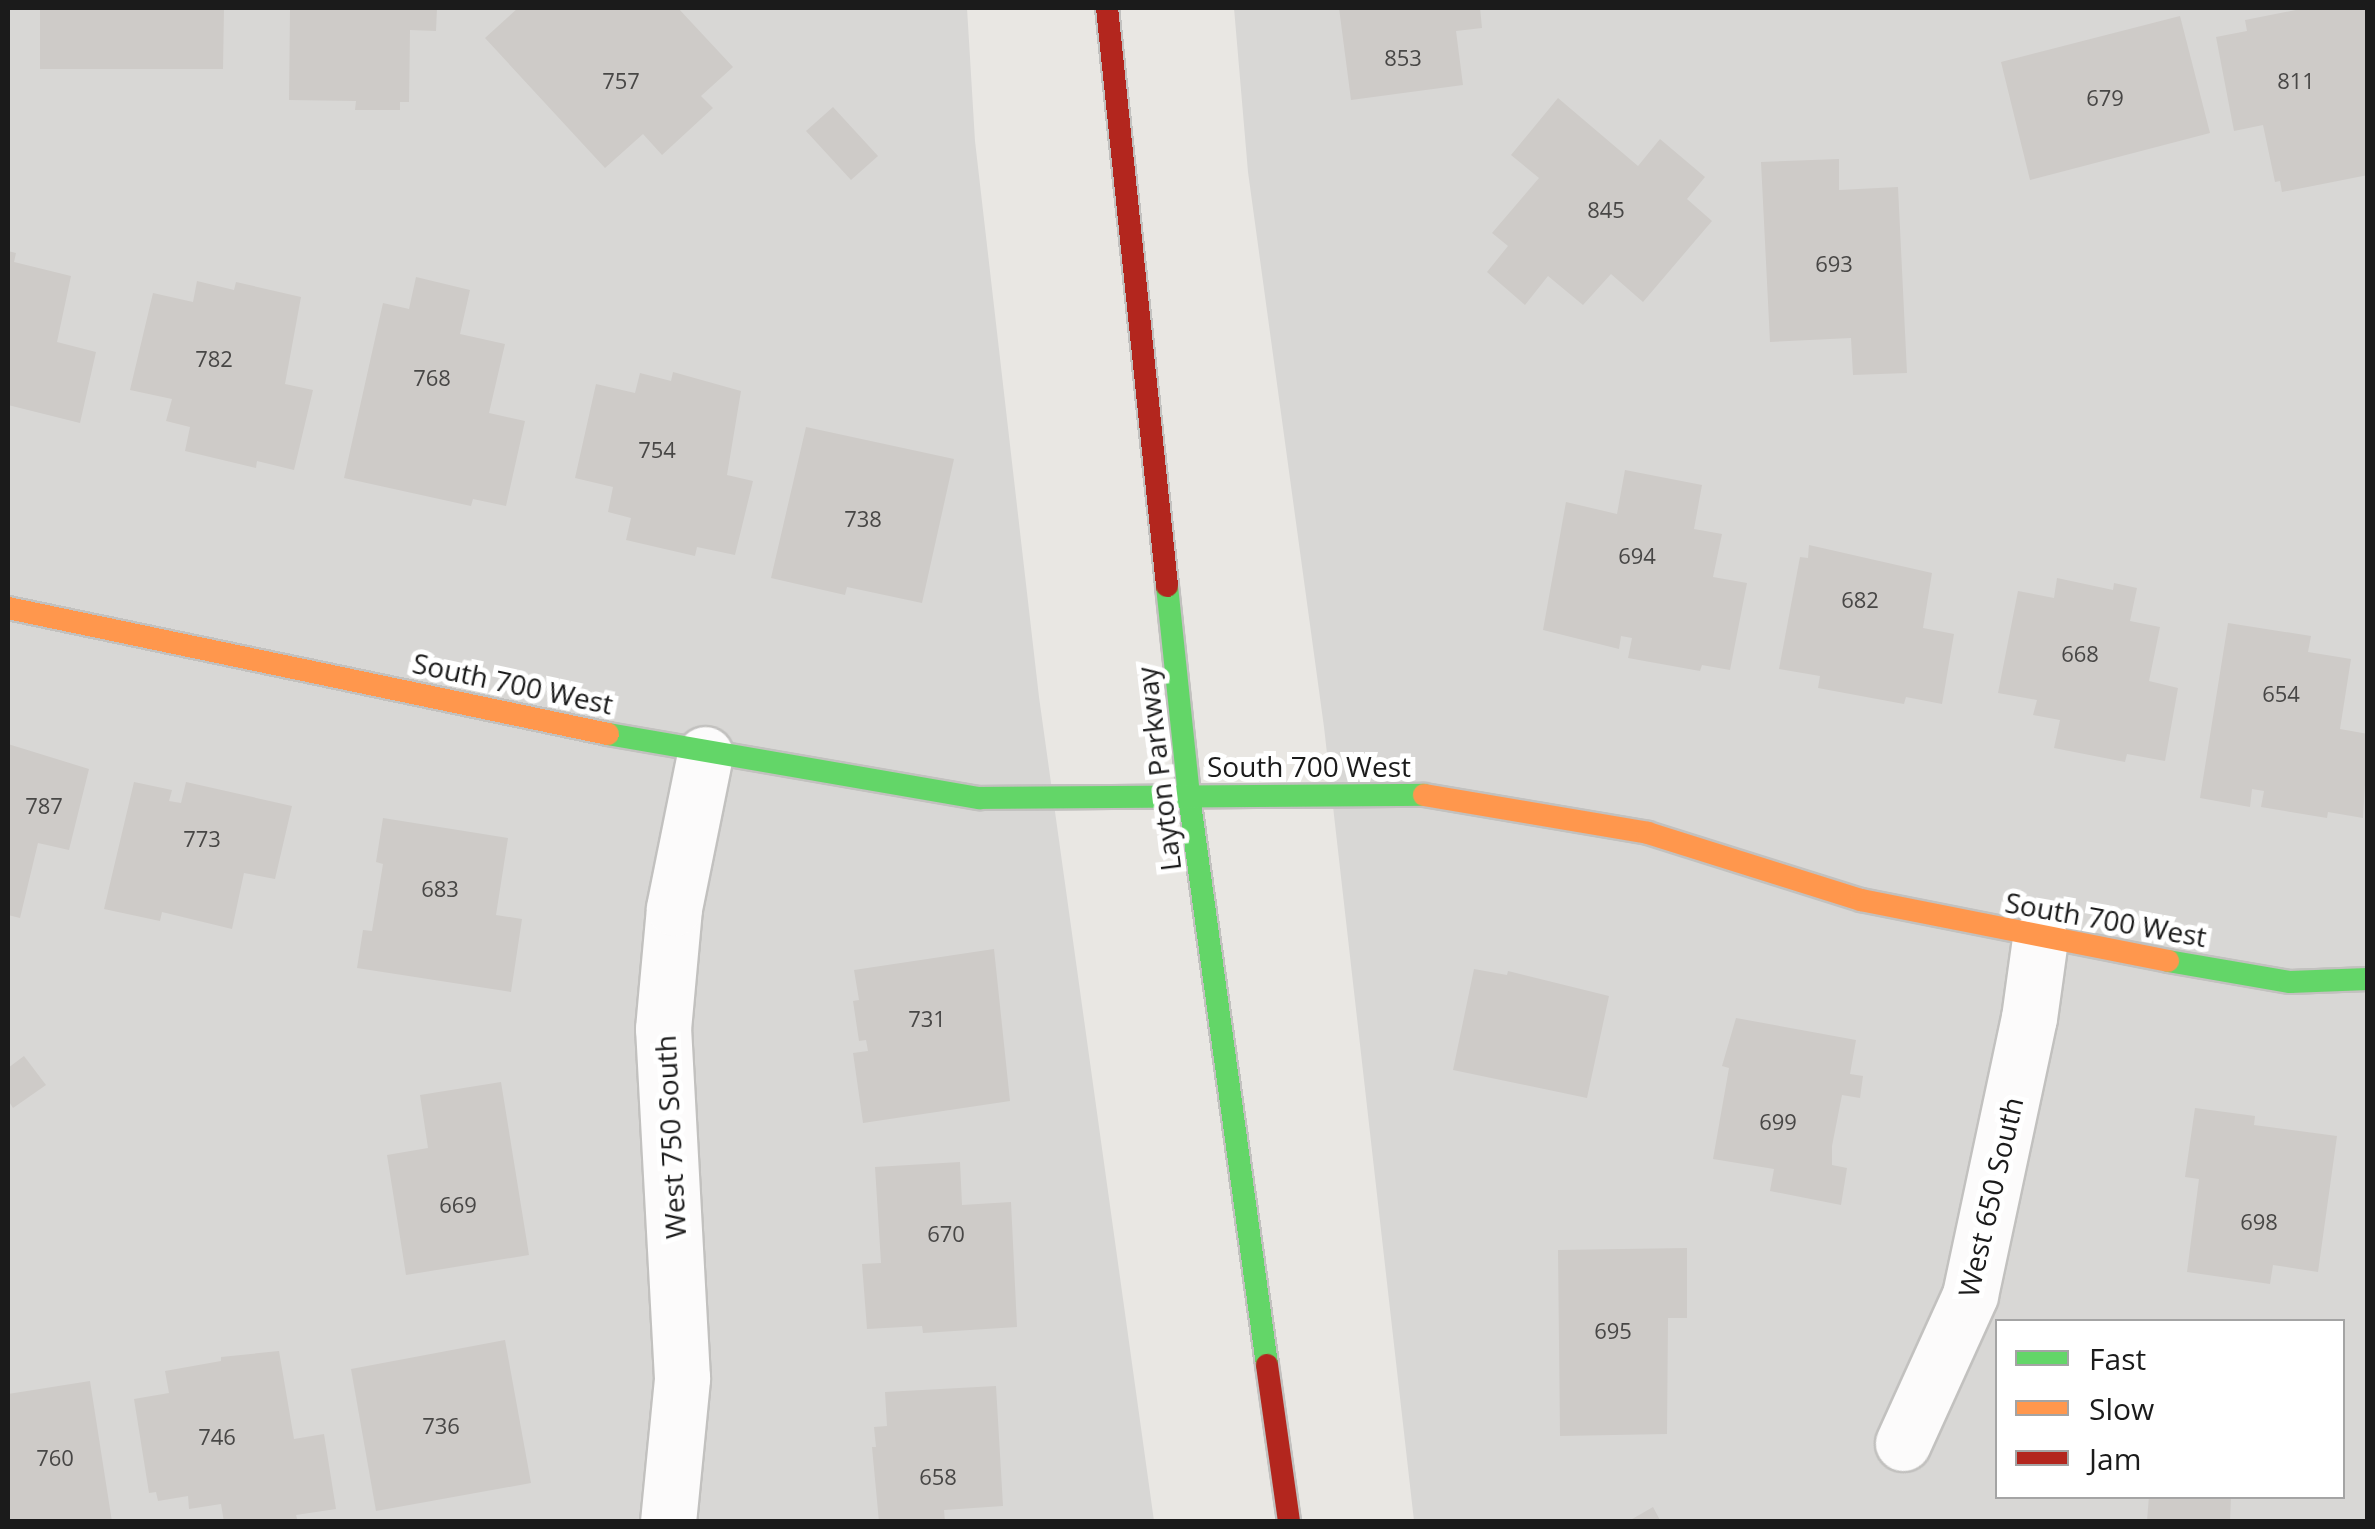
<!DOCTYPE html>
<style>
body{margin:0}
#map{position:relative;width:2375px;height:1529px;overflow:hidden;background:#e9e7e3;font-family:"Open Sans",sans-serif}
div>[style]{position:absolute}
.residential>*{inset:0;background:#d8d7d5}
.building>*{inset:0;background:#cecbc8}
.roads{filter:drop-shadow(2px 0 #c2c1bf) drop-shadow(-2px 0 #c2c1bf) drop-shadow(0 2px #c2c1bf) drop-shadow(0 -2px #c2c1bf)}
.street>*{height:55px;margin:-27.5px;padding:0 27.5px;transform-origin:27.5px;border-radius:27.5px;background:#fcfbfb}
.fast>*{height:22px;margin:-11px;padding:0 11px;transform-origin:11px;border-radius:11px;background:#63d668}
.slow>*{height:22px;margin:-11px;padding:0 11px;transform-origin:11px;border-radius:11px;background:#ff974d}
.jam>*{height:22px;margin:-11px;padding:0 11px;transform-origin:11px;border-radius:11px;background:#b3261e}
span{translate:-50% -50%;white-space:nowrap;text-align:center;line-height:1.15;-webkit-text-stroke:10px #fff;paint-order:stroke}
.number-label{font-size:22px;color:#484746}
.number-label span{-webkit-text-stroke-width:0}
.street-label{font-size:28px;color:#1b1b1b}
.frame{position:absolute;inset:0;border:10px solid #1b1b1b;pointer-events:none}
.legend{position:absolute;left:1995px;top:1319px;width:350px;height:180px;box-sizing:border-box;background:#fff;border:2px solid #a4a4a4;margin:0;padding:12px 18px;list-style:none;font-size:30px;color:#1b1b1b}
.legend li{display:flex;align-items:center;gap:20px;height:50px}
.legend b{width:50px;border:2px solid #a4a4a4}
</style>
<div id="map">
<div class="residential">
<i style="clip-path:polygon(8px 8px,967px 8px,975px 141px,1039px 697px,1154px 1521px,8px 1522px)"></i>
<i style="clip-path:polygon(evenodd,1234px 8px,2367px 8px,2367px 1521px,1414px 1521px,1324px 727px,1248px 172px,1234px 8px,1998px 1322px,2342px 1322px,2342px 1496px,1998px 1496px,1998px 1322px)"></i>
</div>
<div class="building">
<i style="clip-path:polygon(40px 8px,224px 8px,223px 69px,40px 69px)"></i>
<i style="clip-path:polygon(290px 8px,437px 8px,436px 31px,410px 30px,409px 102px,400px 102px,400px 110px,355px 110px,356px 101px,289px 100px)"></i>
<i style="clip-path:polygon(518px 8px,678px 8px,733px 67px,701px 96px,713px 108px,662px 155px,643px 134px,605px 168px,485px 38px)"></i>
<i style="clip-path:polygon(1339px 8px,1480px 8px,1482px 28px,1456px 31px,1463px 85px,1351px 100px)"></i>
<i style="clip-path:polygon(2306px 8px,2368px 9px,2368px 175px,2282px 192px,2280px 181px,2275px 182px,2263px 125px,2234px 131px,2216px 37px,2247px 31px,2245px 20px)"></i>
<i style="clip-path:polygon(2180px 16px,2210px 133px,2030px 180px,2001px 62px)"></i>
<i style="clip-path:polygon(1558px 98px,1638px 166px,1660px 139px,1705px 177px,1687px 199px,1712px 221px,1643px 302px,1611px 274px,1583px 305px,1548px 276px,1525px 305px,1487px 272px,1508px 246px,1492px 233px,1539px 178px,1511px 155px)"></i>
<i style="clip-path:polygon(833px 107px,878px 156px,851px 180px,806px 131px)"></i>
<i style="clip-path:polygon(1839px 159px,1839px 190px,1898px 187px,1907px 373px,1853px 375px,1851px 338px,1770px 342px,1761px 162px)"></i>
<i style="clip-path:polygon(8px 251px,16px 253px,14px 262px,71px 276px,57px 342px,96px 352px,80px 423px,8px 405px)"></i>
<i style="clip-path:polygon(416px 277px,470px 290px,460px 334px,505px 344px,489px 413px,525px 421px,506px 506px,473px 499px,471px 506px,344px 478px,383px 303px,409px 309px)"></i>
<i style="clip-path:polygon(197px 281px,234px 290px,236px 282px,301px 297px,285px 384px,313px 390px,294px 470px,257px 461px,256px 468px,185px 451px,190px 427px,166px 421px,172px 399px,130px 390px,153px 293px,193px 302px)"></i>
<i style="clip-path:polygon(673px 372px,741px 391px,727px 475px,753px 481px,735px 555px,697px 547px,695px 556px,626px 540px,631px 518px,608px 512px,613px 487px,575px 478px,596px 384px,635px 393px,640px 373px,671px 381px)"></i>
<i style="clip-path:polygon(806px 427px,954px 459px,922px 603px,847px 587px,845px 595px,771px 578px)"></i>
<i style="clip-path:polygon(1625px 470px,1702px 485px,1694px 529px,1722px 534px,1713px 577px,1747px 583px,1730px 670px,1702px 665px,1700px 671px,1628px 658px,1632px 638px,1621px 636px,1619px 649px,1543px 630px,1566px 502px,1617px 514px)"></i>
<i style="clip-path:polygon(1809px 545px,1932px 573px,1923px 628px,1954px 634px,1942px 704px,1906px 697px,1904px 704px,1818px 688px,1820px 676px,1779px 669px,1800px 557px,1808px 558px)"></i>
<i style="clip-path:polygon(2057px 578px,2113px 590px,2114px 583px,2137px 588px,2130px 621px,2160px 627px,2149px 681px,2178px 688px,2165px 761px,2127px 754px,2125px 762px,2054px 748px,2060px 720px,2033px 715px,2037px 700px,1998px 693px,2018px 591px,2054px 598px)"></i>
<i style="clip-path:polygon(2228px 623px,2311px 636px,2308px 652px,2351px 659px,2340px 729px,2368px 734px,2363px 818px,2328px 812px,2327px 818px,2261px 807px,2264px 791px,2252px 789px,2250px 807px,2200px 798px)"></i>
<i style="clip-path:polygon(8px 744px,89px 769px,69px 850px,38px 843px,20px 918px,8px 915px)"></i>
<i style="clip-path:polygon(134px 782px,172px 790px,169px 801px,181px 803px,186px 782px,292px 806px,275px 879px,244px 873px,232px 929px,162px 912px,160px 921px,104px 909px)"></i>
<i style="clip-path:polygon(383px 818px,508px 838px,496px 915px,522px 919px,511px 992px,357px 968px,363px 930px,372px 931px,383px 864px,376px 862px)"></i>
<i style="clip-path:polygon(994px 949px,1010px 1101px,863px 1123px,853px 1053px,868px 1051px,866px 1040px,859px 1041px,853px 1001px,859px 1000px,854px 970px)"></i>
<i style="clip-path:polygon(1474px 969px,1507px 975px,1508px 971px,1609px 996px,1587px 1098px,1453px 1070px)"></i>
<i style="clip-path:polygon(1736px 1018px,1856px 1040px,1850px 1074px,1863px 1076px,1860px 1098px,1842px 1095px,1832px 1146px,1832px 1165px,1847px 1168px,1841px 1205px,1770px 1191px,1774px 1169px,1713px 1159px,1729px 1068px,1722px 1066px)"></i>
<i style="clip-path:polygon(24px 1056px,46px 1085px,13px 1108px,8px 1100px,8px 1068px)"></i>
<i style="clip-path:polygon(501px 1082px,529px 1255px,406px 1275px,387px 1155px,428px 1148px,420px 1095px)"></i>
<i style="clip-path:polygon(2195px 1108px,2255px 1116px,2254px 1125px,2337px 1136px,2318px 1272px,2273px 1265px,2270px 1284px,2187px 1272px,2199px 1179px,2185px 1177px)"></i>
<i style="clip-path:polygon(960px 1162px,962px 1205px,1011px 1202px,1017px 1327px,923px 1333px,922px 1326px,867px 1329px,862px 1264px,881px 1263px,875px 1167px)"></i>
<i style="clip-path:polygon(1687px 1248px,1687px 1318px,1668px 1318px,1667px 1434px,1560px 1436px,1558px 1250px)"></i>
<i style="clip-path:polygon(505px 1340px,531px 1483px,376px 1511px,351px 1369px)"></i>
<i style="clip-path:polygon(279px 1351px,294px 1439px,324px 1434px,336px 1509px,296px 1515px,298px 1522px,224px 1522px,221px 1504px,189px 1509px,188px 1496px,158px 1501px,156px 1492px,149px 1493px,134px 1399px,169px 1393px,165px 1371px,221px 1361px,221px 1357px)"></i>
<i style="clip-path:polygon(90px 1381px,112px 1522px,8px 1522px,8px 1394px)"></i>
<i style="clip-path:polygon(996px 1386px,1003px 1506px,944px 1510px,945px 1522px,879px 1522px,872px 1447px,876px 1447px,874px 1427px,887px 1426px,885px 1392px)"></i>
<i style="clip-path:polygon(2149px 1496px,2231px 1496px,2230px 1522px,2147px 1521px)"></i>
<i style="clip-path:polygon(1653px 1507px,1661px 1522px,1627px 1522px)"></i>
</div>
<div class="roads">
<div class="street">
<i style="left:1903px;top:1443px;width:162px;rotate:-65.6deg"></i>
<i style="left:1970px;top:1295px;width:283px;rotate:-78deg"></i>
<i style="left:2029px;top:1018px;width:80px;rotate:-82.1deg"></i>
<i style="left:668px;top:1522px;width:145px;rotate:-84.4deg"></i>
<i style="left:682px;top:1378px;width:350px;rotate:-93.1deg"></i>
<i style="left:663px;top:1029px;width:121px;rotate:-84.8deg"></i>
<i style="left:674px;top:908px;width:157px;rotate:-78.6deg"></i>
</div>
<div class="fast">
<i style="left:1167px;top:586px;width:211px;rotate:84deg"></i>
<i style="left:1189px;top:796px;width:574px;rotate:82.19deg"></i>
<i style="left:608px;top:734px;width:377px;rotate:9.8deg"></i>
<i style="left:980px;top:798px;width:444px;rotate:-0.4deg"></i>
<i style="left:2168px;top:961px;width:124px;rotate:9.8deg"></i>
<i style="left:2290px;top:982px;width:78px;rotate:-2.2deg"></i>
</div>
<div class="slow">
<i style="left:8px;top:608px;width:613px;rotate:11.86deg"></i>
<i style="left:1424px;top:795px;width:227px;rotate:9.6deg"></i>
<i style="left:1648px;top:833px;width:223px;rotate:17.5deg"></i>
<i style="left:1861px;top:900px;width:313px;rotate:11.2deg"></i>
</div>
<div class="jam">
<i style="left:1107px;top:8px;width:581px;rotate:84.07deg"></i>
<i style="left:1267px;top:1365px;width:159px;rotate:82deg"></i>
</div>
</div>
<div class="number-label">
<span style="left:1403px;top:58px">853</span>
<span style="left:621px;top:81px">757</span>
<span style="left:2296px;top:81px">811</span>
<span style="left:2105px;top:98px">679</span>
<span style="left:1606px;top:210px">845</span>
<span style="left:1834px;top:264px">693</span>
<span style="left:214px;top:359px">782</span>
<span style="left:432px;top:378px">768</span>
<span style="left:657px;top:450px">754</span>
<span style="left:863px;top:519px">738</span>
<span style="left:1637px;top:556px">694</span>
<span style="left:1860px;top:600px">682</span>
<span style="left:2080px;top:654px">668</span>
<span style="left:2281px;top:694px">654</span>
<span style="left:44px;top:806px">787</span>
<span style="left:202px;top:839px">773</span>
<span style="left:440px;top:889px">683</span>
<span style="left:927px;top:1019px">731</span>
<span style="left:1778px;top:1122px">699</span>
<span style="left:458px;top:1205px">669</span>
<span style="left:2259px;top:1222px">698</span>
<span style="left:946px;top:1234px">670</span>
<span style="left:1613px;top:1331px">695</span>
<span style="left:441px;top:1426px">736</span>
<span style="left:217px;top:1437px">746</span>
<span style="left:55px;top:1458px">760</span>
<span style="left:938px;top:1477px">658</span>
</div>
<div class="street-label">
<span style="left:513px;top:683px;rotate:12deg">South 700 West</span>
<span style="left:1309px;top:766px">South 700 West</span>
<span style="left:1158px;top:769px;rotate:-97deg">Layton Parkway</span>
<span style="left:2106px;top:919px;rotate:10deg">South 700 West</span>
<span style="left:670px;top:1137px;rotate:-93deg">West 750 South</span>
<span style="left:1990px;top:1197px;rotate:-77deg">West 650 South</span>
</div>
<div class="frame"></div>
<ul class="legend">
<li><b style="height:12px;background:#63d668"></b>Fast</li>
<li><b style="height:12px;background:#ff974d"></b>Slow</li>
<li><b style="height:12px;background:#b3261e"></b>Jam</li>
</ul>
</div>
